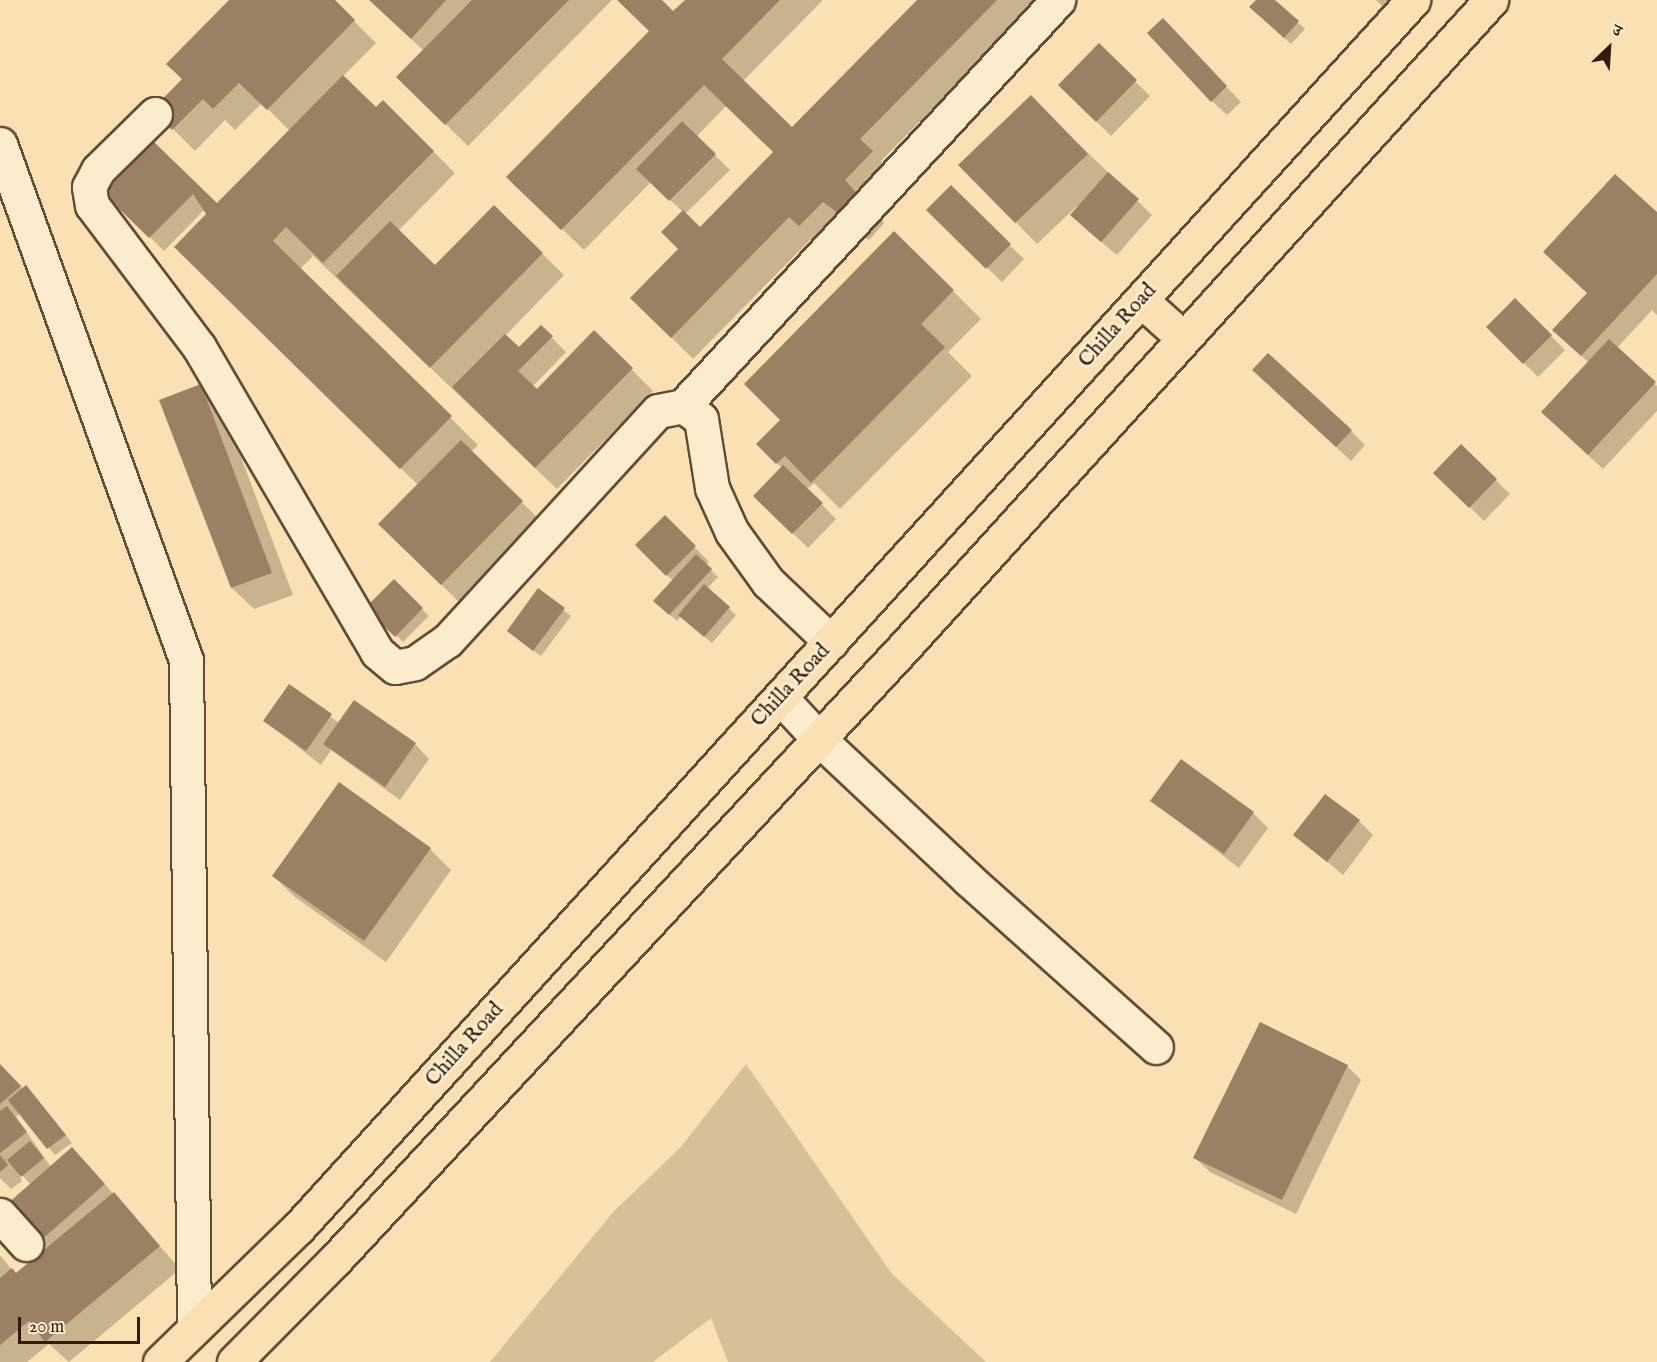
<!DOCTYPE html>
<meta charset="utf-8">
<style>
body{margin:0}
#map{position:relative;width:1657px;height:1362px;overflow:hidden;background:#f9e1b3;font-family:"IM FELL English","Noto Serif Devanagari",serif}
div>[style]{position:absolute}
.green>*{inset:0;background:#d7bf97}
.shadow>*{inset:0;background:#0003}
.building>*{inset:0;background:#9a8164}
.roads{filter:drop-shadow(2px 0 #644b37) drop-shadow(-2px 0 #644b37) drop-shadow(0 2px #644b37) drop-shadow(0 -2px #644b37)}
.minor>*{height:33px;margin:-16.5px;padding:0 16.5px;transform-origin:16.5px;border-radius:16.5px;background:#fbecce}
.major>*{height:33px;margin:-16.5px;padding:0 16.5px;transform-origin:16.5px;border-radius:16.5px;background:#f9e1b3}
span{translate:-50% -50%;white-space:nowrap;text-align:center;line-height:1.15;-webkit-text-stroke:6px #fbecce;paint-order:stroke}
.street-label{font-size:21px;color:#33190e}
.north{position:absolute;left:1579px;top:18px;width:60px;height:60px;-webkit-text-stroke:4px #fbecce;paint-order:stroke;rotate:25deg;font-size:16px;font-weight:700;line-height:24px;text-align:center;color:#33190e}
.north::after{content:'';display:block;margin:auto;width:21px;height:27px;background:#33190e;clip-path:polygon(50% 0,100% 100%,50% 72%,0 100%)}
.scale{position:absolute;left:18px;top:1317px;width:122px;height:27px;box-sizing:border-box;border:3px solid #33190e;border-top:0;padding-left:8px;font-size:18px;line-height:21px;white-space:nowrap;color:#33190e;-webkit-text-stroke:4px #fbecce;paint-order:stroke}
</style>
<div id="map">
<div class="green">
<i style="clip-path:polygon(746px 1064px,892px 1274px,986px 1362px,728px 1362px,711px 1318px,653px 1362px,490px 1362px,614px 1211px,680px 1148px)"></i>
</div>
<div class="shadow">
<i style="clip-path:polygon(231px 0,333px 0,376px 43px,342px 77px,376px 109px,383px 102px,455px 173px,398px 231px,435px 267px,494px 207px,564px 275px,505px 336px,519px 349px,541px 327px,566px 352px,532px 387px,536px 391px,594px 332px,653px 391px,557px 489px,306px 249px,313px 256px,300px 269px,478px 445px,471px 452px,544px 524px,463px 606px,401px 545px,418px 485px,204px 275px,208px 214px,205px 209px,164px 251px,105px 193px,154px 144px,217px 206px,290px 131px,262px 103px,235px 130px,225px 120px,195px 151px,154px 110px,184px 79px)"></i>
<i style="clip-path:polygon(370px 0,612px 0,468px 146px,398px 77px,424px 51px)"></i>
<i style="clip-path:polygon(evenodd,619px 0,659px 0,673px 14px,687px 0,823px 0,743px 81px,792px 129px,919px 0,1052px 0,992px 48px,881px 161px,893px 174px,866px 202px,884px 223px,869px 240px,846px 223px,822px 247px,812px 238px,693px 359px,632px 298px,680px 249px,683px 212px,651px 182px,584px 250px,530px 198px,651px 32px,619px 0,726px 106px,775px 153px,700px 229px,685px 214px,730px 170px,696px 137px,726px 106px)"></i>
<i style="clip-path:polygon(1258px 0,1273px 0,1305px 29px,1291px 44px,1258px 14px)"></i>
<i style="clip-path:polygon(1376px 0,1398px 0,1387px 11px)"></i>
<i style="clip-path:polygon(1177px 35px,1241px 102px,1227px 115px,1212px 101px)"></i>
<i style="clip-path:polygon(1099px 46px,1150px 96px,1111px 136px,1060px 85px)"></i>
<i style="clip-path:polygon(1053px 119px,1152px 215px,1117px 255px,1087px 230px,1077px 206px,1037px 244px,961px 165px)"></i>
<i style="clip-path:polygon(951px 188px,1024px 259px,1002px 282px,928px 210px)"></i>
<i style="clip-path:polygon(1657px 214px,1657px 315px,1652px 310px,1617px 348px,1657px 386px,1657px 411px,1603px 469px,1558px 427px,1589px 363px,1569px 344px)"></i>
<i style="clip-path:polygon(953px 291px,981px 319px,948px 352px,972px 376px,840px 509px,814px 483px,807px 489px,836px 519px,808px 548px,755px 496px,782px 468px,758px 444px,782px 420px)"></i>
<i style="clip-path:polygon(1515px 300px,1565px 350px,1538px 377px,1488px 327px)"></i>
<i style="clip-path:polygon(1269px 384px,1351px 431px,1365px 445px,1351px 461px)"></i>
<i style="clip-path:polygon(200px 386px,222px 407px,293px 595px,254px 609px,232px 588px)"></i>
<i style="clip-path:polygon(1461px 446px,1510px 494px,1484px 521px,1435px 473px)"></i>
<i style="clip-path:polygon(665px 517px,709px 562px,706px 565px,718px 577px,707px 589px,736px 615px,712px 643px,681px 616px,677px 621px,662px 608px,673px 581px,637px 545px)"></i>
<i style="clip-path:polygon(394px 581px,429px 616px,403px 642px,367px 608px)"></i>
<i style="clip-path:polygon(538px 590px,571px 616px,541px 656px,516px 638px)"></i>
<i style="clip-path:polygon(289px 686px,339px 723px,415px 744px,429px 759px,400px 800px,331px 750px,321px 765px,265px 721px)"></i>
<i style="clip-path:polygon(1152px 801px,1253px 813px,1268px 828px,1239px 868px)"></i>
<i style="clip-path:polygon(1359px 821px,1373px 835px,1343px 875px,1295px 835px)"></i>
<i style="clip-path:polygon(430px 849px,451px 870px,386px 962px,295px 897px,273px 876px)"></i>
<i style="clip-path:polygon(0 1065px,23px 1089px,33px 1094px,72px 1143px,55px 1155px,21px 1113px,16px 1117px,51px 1167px,86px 1163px,180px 1269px,69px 1362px,49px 1344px,27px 1362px,0 1362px,0 1255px,16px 1275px,48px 1249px,40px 1241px,31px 1185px,16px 1168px,22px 1181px,11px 1189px,0 1178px)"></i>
<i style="clip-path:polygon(1347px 1066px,1361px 1080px,1296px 1214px,1210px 1172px,1195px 1158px)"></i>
</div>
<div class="building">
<i style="clip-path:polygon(229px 0,335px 0,355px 20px,267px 110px,239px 83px,213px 109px,203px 99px,172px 130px,152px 110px,182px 79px,166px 64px)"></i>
<i style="clip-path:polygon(369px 0,446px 0,411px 39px)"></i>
<i style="clip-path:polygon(472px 0,569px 0,445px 125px,396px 77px)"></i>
<i style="clip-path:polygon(617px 0,662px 0,673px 11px,685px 0,780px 0,722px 59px,792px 127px,917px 0,997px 0,860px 139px,873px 151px,845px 180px,864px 201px,846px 219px,823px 202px,799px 226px,789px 217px,671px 338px,630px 298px,678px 249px,661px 232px,683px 210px,700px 227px,773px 152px,704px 85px,561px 230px,506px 177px,649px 31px)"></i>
<i style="clip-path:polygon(1256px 0,1275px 0,1299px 21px,1284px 38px,1249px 7px)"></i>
<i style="clip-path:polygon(1163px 18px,1227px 86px,1211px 102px,1147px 33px)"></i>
<i style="clip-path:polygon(1099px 43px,1137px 80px,1096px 122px,1058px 85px)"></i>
<i style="clip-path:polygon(343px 75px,376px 107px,383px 100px,434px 151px,323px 263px,286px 227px,273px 241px,452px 416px,400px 469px,174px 247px,206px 214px,193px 194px,149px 238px,103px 193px,154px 142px,217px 203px)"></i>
<i style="clip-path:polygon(1031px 95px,1088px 154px,1015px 223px,958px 165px)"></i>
<i style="clip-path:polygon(682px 121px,716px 154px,669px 201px,636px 169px)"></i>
<i style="clip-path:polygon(1108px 172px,1139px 199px,1101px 242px,1070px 215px)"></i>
<i style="clip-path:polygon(1615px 174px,1657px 212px,1657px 274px,1581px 356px,1552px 330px,1587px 293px,1543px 252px)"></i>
<i style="clip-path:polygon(951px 185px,1011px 244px,986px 269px,926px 210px)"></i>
<i style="clip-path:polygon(494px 205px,543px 253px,430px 368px,336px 276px,390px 221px,435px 265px)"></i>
<i style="clip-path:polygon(894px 231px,954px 290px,921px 324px,945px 347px,811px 483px,785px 456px,776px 464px,756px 444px,780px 420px,744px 384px)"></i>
<i style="clip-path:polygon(1515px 298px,1552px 335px,1523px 364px,1486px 327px)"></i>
<i style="clip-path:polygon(541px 325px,553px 336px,518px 371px,537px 389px,594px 330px,633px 368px,535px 468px,452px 387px,505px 334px,519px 347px)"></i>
<i style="clip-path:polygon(1609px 339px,1656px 382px,1588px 455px,1541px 412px)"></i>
<i style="clip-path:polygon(1268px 353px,1352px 430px,1336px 447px,1252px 370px)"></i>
<i style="clip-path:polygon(201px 384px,272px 573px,231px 588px,159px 400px)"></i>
<i style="clip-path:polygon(461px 440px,523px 501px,441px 585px,378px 524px)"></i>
<i style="clip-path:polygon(1461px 444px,1497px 479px,1469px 508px,1433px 473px)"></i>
<i style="clip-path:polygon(783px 465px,823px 503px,792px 534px,753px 496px)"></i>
<i style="clip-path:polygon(665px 515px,696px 546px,666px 576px,635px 545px)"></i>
<i style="clip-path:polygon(696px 554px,712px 569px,669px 615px,653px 601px)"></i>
<i style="clip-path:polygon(394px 579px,423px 608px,395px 637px,365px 608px)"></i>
<i style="clip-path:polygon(704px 584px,730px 607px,704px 637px,678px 615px)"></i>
<i style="clip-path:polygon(538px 588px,565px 608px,533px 651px,507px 631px)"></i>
<i style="clip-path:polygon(289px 684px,332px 714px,306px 751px,263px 721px)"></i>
<i style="clip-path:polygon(354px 700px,416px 743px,385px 787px,323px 744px)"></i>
<i style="clip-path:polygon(1181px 759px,1254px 812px,1224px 854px,1150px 801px)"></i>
<i style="clip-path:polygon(339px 782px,431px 848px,364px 941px,272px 876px)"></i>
<i style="clip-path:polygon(1325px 794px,1360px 820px,1327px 862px,1293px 835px)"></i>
<i style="clip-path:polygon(1260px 1022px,1348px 1065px,1282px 1200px,1193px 1158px)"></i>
<i style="clip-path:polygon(0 1064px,21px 1086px,0 1104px)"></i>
<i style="clip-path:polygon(26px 1085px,66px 1135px,47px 1149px,8px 1100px)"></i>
<i style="clip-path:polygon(7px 1106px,27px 1132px,0 1153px,0 1111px)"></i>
<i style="clip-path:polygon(30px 1141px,44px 1158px,21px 1177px,7px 1160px)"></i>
<i style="clip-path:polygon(72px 1147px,105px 1184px,39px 1242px,6px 1205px)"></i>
<i style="clip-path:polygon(0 1155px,8px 1165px,0 1172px)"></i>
<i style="clip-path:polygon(114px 1192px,160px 1246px,45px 1342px,29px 1321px,0 1345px,0 1278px,12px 1268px,16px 1273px)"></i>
</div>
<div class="roads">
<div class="minor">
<i style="left:155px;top:114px;width:80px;rotate:135.5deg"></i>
<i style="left:98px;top:170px;width:19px;rotate:118deg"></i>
<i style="left:89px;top:187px;width:18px;rotate:81deg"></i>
<i style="left:92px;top:205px;width:178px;rotate:53deg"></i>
<i style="left:199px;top:347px;width:353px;rotate:59.7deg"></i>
<i style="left:377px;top:652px;width:23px;rotate:40deg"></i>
<i style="left:395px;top:667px;width:20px;rotate:-11deg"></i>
<i style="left:415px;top:663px;width:39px;rotate:-35deg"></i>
<i style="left:447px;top:641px;width:312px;rotate:-47.5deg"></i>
<i style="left:658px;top:411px;width:25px;rotate:-11deg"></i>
<i style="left:683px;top:406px;width:22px;rotate:36deg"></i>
<i style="left:701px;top:419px;width:70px;rotate:80.9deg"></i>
<i style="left:712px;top:488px;width:48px;rotate:65.6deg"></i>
<i style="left:732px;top:532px;width:62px;rotate:54.2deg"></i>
<i style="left:768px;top:582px;width:87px;rotate:43.6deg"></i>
<i style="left:0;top:144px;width:548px;rotate:70.18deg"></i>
<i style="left:186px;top:660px;width:668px;rotate:89.31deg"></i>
<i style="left:683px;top:406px;width:553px;rotate:-47.27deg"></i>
<i style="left:780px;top:697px;width:56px;rotate:47.2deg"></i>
<i style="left:818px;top:738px;width:206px;rotate:43.2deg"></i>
<i style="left:968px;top:879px;width:252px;rotate:41.8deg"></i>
<i style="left:0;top:1215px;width:39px;rotate:48deg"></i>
</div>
<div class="major">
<i style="left:1141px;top:300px;width:57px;rotate:42.1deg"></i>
<i style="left:160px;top:1362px;width:192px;rotate:-44.2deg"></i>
<i style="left:298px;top:1228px;width:1659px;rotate:-47.76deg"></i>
<i style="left:234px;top:1362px;width:144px;rotate:-45.3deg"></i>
<i style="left:335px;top:1260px;width:839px;rotate:-47.12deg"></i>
<i style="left:906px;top:645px;width:871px;rotate:-47.79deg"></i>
</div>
</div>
<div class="street-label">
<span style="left:1118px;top:326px;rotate:-48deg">Chilla Road</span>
<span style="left:791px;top:686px;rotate:-47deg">Chilla Road</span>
<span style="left:465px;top:1045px;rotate:-48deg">Chilla Road</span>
</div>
<div class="north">उ</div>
<div class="scale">20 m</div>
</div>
